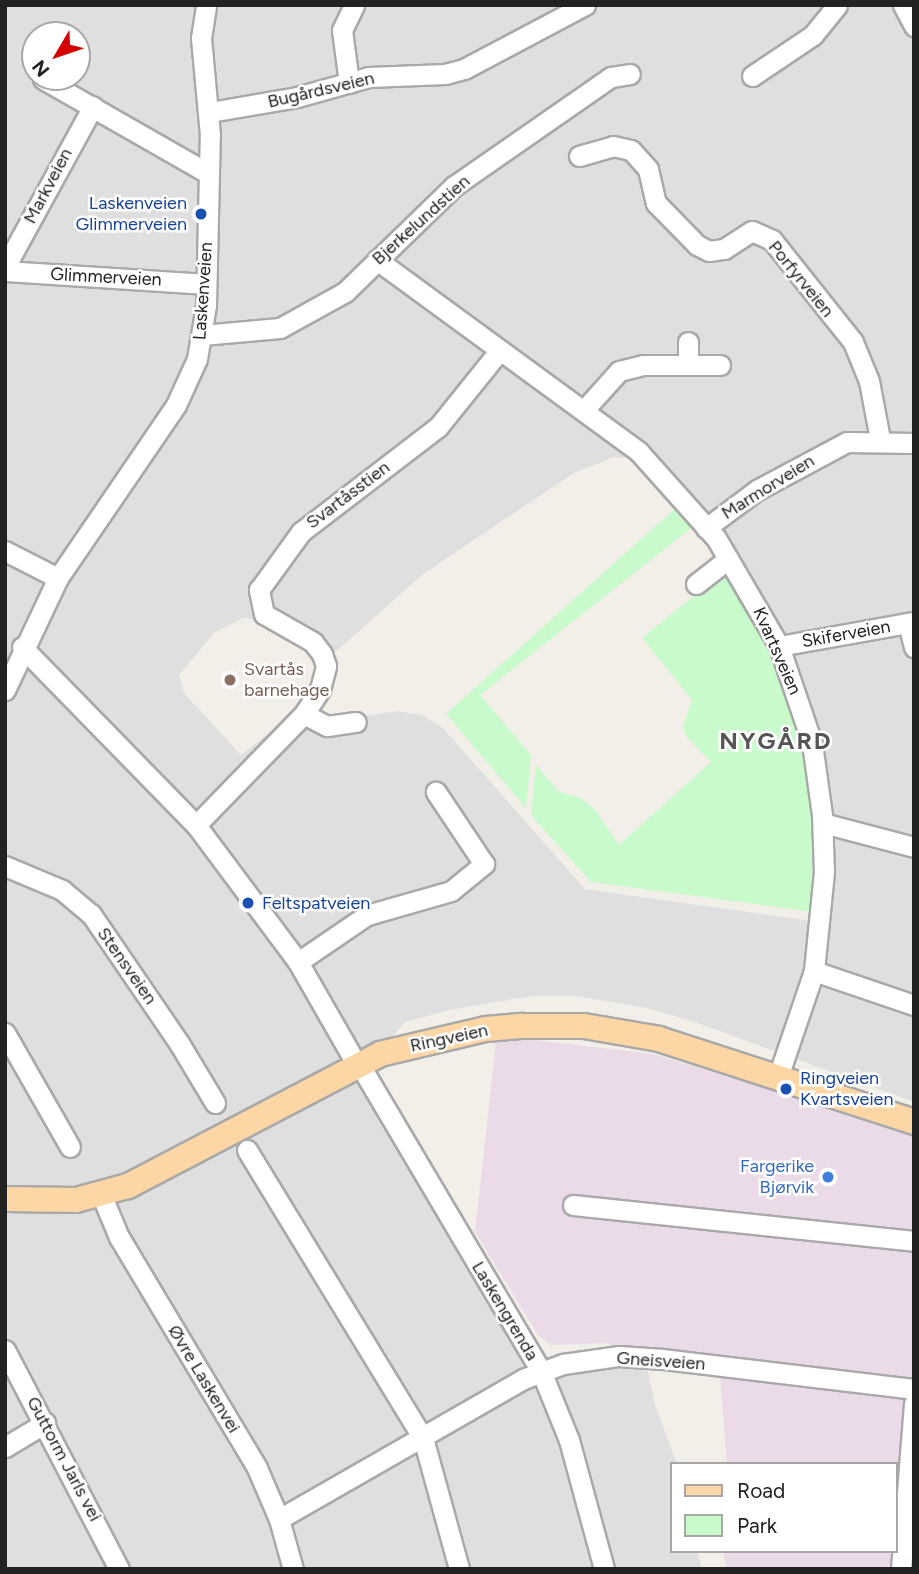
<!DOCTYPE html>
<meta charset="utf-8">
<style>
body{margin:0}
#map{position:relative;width:919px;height:1574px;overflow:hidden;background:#f2efe9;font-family:Figtree,sans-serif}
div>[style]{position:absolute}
.residential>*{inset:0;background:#e0dfdf}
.industrial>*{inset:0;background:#ebdbe8}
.park>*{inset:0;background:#c8facc}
.roads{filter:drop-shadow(2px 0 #a9a9a9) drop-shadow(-2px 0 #a9a9a9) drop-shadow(0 2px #a9a9a9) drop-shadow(0 -2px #a9a9a9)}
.minor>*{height:19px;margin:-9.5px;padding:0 9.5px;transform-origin:9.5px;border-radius:9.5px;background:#fff}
.major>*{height:24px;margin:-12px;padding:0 12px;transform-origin:12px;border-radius:12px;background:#fcd6a4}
.dots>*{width:19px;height:19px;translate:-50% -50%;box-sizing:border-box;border:4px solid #fff;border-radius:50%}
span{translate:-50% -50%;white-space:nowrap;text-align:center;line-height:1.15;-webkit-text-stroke:5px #fff;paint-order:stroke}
.street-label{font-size:18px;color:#222}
.transit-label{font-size:18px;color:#164399}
.right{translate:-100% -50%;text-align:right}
.left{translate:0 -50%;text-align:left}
.education-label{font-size:18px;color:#785e54}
.shop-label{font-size:18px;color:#366cbe}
.district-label{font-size:24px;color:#555;font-weight:700;letter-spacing:2px}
.frame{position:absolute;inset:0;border:7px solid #222;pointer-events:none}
.legend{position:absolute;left:670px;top:1462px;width:228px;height:91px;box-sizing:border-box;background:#fff;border:2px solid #a7a7a7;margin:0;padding:9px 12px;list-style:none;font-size:21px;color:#222}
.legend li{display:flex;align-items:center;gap:14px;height:35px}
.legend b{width:35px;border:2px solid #a7a7a7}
.north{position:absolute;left:21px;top:21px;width:70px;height:70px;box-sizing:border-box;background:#fff;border:2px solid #a7a7a7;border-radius:50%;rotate:231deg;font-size:19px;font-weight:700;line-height:28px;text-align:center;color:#222}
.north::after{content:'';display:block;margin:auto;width:24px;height:32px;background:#d40000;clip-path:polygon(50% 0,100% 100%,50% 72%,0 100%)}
</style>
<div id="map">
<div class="residential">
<i style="clip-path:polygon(evenodd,5px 5px,914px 5px,914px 1102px,695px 1022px,647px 1008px,576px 996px,532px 996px,449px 1010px,405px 1022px,386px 1044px,375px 1076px,530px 1339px,548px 1357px,578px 1369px,647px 1367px,655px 1405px,677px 1464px,672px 1464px,672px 1551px,697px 1551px,702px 1569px,5px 1569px,5px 5px,35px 35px,77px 35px,77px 77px,35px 77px,35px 35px,5px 5px,614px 457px,635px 458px,729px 566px,803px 712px,812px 921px,585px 889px,443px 728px,422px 715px,397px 711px,328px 722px,288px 718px,241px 755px,184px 693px,179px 675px,215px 632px,245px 617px,277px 631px,313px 657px,333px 654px,423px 574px,574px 473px,614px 457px)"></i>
</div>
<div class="industrial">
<i style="clip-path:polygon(527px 1039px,653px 1054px,914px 1134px,914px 1569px,727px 1569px,723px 1551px,896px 1551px,896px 1464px,727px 1464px,719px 1365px,619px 1356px,607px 1343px,551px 1345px,538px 1335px,475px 1232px,496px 1041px)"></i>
</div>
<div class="park">
<i style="clip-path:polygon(679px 505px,695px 525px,480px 695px,531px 755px,526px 808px,446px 714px)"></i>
<i style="clip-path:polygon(722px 573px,731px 576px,759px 617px,807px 748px,817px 814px,814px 912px,591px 882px,531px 815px,536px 765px,558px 791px,582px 799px,595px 810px,619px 845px,711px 762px,686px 736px,683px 726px,692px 700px,642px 638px)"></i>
</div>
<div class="roads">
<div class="minor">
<i style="left:903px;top:5px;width:24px;rotate:62deg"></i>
<i style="left:752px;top:76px;width:73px;rotate:-33.9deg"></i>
<i style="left:813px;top:35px;width:38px;rotate:-51deg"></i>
<i style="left:43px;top:79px;width:190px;rotate:29.7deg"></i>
<i style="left:349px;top:83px;width:53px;rotate:-97.5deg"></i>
<i style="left:342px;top:30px;width:28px;rotate:-64deg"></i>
<i style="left:210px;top:112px;width:88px;rotate:-9.8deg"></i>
<i style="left:297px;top:97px;width:75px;rotate:-15.5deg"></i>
<i style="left:369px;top:77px;width:76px;rotate:-2.3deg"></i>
<i style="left:445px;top:74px;width:20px;rotate:-15deg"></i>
<i style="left:464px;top:69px;width:137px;rotate:-27.9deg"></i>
<i style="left:579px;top:156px;width:35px;rotate:-16deg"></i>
<i style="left:613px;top:146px;width:18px;rotate:13deg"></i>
<i style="left:631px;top:150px;width:25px;rotate:48deg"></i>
<i style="left:648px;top:169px;width:35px;rotate:77deg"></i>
<i style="left:656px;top:203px;width:59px;rotate:45.7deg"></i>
<i style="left:697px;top:245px;width:13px;rotate:27deg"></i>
<i style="left:709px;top:251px;width:15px;rotate:-8deg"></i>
<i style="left:724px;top:249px;width:33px;rotate:-33deg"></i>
<i style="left:752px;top:231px;width:22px;rotate:24deg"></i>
<i style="left:772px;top:240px;width:130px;rotate:51.5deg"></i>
<i style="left:853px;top:342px;width:42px;rotate:67.7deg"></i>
<i style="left:869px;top:381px;width:59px;rotate:79.3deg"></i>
<i style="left:377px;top:260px;width:325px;rotate:36.2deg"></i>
<i style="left:639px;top:452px;width:115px;rotate:48.2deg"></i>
<i style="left:716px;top:538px;width:125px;rotate:59.7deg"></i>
<i style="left:779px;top:646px;width:102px;rotate:71.2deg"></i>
<i style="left:812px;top:743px;width:73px;rotate:82.1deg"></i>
<i style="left:822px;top:815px;width:57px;rotate:88deg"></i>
<i style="left:824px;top:872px;width:100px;rotate:95.8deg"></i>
<i style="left:814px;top:971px;width:112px;rotate:108.8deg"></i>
<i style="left:5px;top:267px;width:183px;rotate:-61.3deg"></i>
<i style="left:5px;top:271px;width:201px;rotate:3.7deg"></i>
<i style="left:202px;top:335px;width:78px;rotate:-5.1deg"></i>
<i style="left:280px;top:328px;width:74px;rotate:-29deg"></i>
<i style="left:345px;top:292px;width:152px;rotate:-44.2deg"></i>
<i style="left:454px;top:186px;width:191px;rotate:-34.8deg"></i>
<i style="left:611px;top:77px;width:19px;rotate:-9deg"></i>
<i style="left:688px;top:365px;width:23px;rotate:-90deg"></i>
<i style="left:584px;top:410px;width:52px;rotate:-48.1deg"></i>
<i style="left:619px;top:371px;width:25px;rotate:-14deg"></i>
<i style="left:643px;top:365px;width:77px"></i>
<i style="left:706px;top:528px;width:64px;rotate:-36.7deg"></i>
<i style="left:757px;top:490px;width:102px;rotate:-28.1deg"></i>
<i style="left:847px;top:442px;width:67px;rotate:0.9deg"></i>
<i style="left:5px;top:551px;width:59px;rotate:27deg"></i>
<i style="left:696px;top:584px;width:41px;rotate:-38deg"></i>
<i style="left:908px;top:623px;width:25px;rotate:76deg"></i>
<i style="left:779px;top:646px;width:137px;rotate:-10.1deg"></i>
<i style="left:22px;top:647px;width:249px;rotate:45.7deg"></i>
<i style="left:196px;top:825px;width:171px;rotate:53.3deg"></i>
<i style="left:298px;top:962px;width:119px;rotate:60.2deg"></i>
<i style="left:5px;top:690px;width:124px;rotate:-64.7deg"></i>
<i style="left:58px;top:578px;width:209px;rotate:-55.7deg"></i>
<i style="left:176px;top:405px;width:51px;rotate:-65.5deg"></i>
<i style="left:197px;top:359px;width:55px;rotate:-80.5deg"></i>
<i style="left:206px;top:305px;width:170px;rotate:-88.7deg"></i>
<i style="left:210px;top:135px;width:97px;rotate:-95.3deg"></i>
<i style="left:201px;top:38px;width:33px;rotate:-81deg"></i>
<i style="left:304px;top:714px;width:26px;rotate:28deg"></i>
<i style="left:327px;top:726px;width:29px;rotate:-8deg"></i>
<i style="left:823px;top:823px;width:94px;rotate:14.8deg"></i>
<i style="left:196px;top:825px;width:155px;rotate:-45.8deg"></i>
<i style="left:304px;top:714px;width:30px;rotate:-57deg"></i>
<i style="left:320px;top:689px;width:24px;rotate:-75deg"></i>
<i style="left:326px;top:666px;width:13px;rotate:-108deg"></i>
<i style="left:322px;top:654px;width:15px;rotate:-127deg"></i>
<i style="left:313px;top:642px;width:56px;rotate:-150.3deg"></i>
<i style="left:264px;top:614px;width:25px;rotate:-102deg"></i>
<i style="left:259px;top:590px;width:72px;rotate:-54.1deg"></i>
<i style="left:301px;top:532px;width:173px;rotate:-37.5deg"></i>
<i style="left:438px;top:427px;width:97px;rotate:-51.2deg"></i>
<i style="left:5px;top:866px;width:62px;rotate:22.8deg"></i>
<i style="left:62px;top:890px;width:38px;rotate:40deg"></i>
<i style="left:91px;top:914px;width:156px;rotate:55.7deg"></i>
<i style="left:179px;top:1043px;width:70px;rotate:59deg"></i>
<i style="left:298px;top:962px;width:83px;rotate:-34.3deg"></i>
<i style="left:367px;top:915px;width:87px;rotate:-15.9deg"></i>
<i style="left:451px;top:891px;width:43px;rotate:-39.3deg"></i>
<i style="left:484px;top:864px;width:87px;rotate:-123.7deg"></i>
<i style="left:814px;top:971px;width:106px;rotate:18.8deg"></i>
<i style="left:5px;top:1033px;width:131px;rotate:60.3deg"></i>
<i style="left:364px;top:1072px;width:347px;rotate:59.4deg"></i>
<i style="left:541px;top:1371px;width:74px;rotate:67.9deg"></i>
<i style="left:569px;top:1440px;width:134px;rotate:74.8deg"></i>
<i style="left:247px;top:1150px;width:338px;rotate:58.6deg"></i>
<i style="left:423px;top:1438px;width:136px;rotate:74.6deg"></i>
<i style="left:101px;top:1194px;width:47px;rotate:67.3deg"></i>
<i style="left:119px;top:1237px;width:269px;rotate:59.1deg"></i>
<i style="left:257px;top:1468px;width:56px;rotate:66.7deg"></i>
<i style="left:279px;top:1519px;width:52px;rotate:74.4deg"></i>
<i style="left:573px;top:1205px;width:343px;rotate:6deg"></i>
<i style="left:5px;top:1350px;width:247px;rotate:62.5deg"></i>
<i style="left:5px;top:1447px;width:47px;rotate:-31deg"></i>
<i style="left:279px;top:1519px;width:281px;rotate:-29.8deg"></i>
<i style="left:523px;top:1379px;width:43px;rotate:-20.6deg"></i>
<i style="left:563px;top:1364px;width:57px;rotate:-8.1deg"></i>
<i style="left:619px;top:1356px;width:44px;rotate:3.9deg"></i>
<i style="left:663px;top:1359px;width:253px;rotate:6.8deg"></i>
<i style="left:901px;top:1569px;width:166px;rotate:-85.5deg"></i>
</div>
<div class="major">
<i style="left:5px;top:1199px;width:71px;rotate:0.8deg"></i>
<i style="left:76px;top:1200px;width:54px;rotate:-15.1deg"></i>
<i style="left:128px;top:1186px;width:284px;rotate:-27.6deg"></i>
<i style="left:380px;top:1054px;width:109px;rotate:-13.3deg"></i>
<i style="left:486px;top:1029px;width:37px;rotate:-5deg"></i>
<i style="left:523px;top:1026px;width:61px"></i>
<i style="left:584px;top:1026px;width:76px;rotate:9.8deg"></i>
<i style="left:659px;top:1039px;width:268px;rotate:18deg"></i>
</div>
</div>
<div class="dots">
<i style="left:201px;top:214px;background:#1a4fb4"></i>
<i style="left:230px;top:680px;background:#8d6e63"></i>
<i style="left:248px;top:903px;background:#1a4fb4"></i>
<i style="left:786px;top:1089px;background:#1a4fb4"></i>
<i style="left:828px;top:1177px;background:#3f7fe0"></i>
</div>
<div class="street-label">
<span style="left:321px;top:90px;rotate:-13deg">Bugårdsveien</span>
<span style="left:48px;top:186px;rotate:-62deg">Markveien</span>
<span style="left:421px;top:220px;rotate:-42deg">Bjerkelundstien</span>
<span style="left:106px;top:277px;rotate:3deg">Glimmerveien</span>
<span style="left:801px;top:279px;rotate:51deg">Porfyrveien</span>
<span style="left:203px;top:291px;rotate:-86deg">Laskenveien</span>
<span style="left:768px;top:487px;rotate:-32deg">Marmorveien</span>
<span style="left:348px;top:495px;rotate:-37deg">Svartåsstien</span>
<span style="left:846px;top:634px;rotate:-10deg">Skiferveien</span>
<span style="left:777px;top:651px;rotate:66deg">Kvartsveien</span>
<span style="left:127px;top:966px;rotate:55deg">Stensveien</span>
<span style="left:449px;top:1038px;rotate:-12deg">Ringveien</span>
<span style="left:505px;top:1311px;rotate:59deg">Laskengrenda</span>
<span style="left:661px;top:1361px;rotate:4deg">Gneisveien</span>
<span style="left:204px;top:1379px;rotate:59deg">Øvre Laskenvei</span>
<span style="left:64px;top:1459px;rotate:62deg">Guttorm Jarls vei</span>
</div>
<div class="transit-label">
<span class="right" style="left:187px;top:214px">Laskenveien<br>Glimmerveien</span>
<span class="left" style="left:262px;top:903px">Feltspatveien</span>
<span class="left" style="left:800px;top:1089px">Ringveien<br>Kvartsveien</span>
</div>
<div class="education-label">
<span class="left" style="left:244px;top:680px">Svartås<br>barnehage</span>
</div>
<div class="shop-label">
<span class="right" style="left:814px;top:1177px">Fargerike<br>Bjørvik</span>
</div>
<div class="district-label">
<span style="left:776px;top:741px">NYGÅRD</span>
</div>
<div class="frame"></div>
<ul class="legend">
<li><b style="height:9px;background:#fcd6a4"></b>Road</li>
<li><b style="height:19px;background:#c8facc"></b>Park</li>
</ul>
<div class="north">N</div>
</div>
